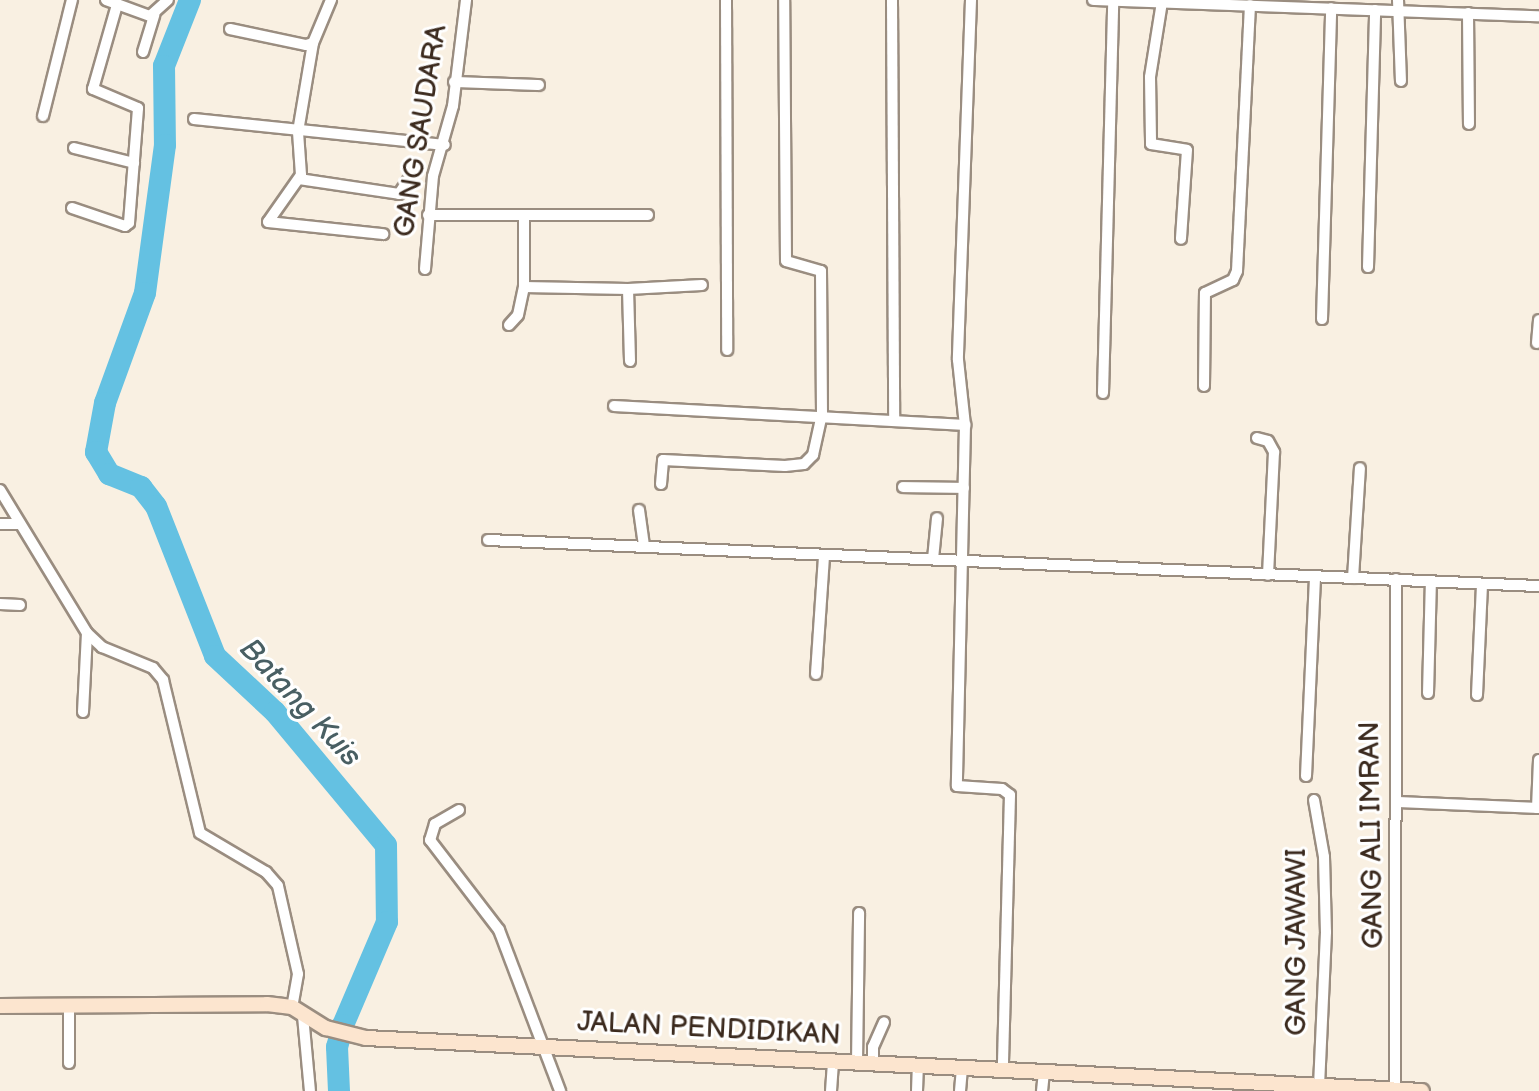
<!DOCTYPE html>
<style>
body{margin:0}
#map{position:relative;width:1539px;height:1091px;overflow:hidden;background:#f9f0e2;font-family:"Balsamiq Sans",sans-serif}
div>[style]{position:absolute}
.river>*{height:22px;margin:-11px;padding:0 11px;transform-origin:11px;border-radius:11px;background:#64c1e2}
.roads{filter:drop-shadow(2px 0 #9a8d80) drop-shadow(-2px 0 #9a8d80) drop-shadow(0 2px #9a8d80) drop-shadow(0 -2px #9a8d80)}
.street>*{height:10px;margin:-5px;padding:0 5px;transform-origin:5px;border-radius:5px;background:#fff}
.secondary>*{height:14px;margin:-7px;padding:0 7px;transform-origin:7px;border-radius:7px;background:#fce5cf}
span{translate:-50% -50%;white-space:nowrap;text-align:center;line-height:1.15;-webkit-text-stroke:6px #fff;paint-order:stroke}
.street-label{font-size:28px;color:#3b2a1e}
.water-label{font-size:30px;color:#495f63;font-style:italic}
</style>
<div id="map">
<div class="river">
<i style="left:190px;top:0;width:71px;rotate:111.5deg"></i>
<i style="left:164px;top:66px;width:79px;rotate:89.3deg"></i>
<i style="left:165px;top:145px;width:149px;rotate:97.7deg"></i>
<i style="left:145px;top:293px;width:117px;rotate:110deg"></i>
<i style="left:105px;top:403px;width:50px;rotate:100.4deg"></i>
<i style="left:96px;top:452px;width:26px;rotate:59deg"></i>
<i style="left:109px;top:474px;width:35px;rotate:22deg"></i>
<i style="left:141px;top:487px;width:24px;rotate:52deg"></i>
<i style="left:156px;top:506px;width:161px;rotate:68.5deg"></i>
<i style="left:215px;top:656px;width:82px;rotate:43deg"></i>
<i style="left:275px;top:712px;width:173px;rotate:50.2deg"></i>
<i style="left:386px;top:845px;width:77px;rotate:89.3deg"></i>
<i style="left:387px;top:922px;width:112px;rotate:113.1deg"></i>
<i style="left:343px;top:1025px;width:23px;rotate:105deg"></i>
<i style="left:337px;top:1047px;width:44px;rotate:87.4deg"></i>
</div>
<div class="roads">
<div class="street">
<i style="left:106px;top:0;width:47px;rotate:20deg"></i>
<i style="left:150px;top:16px;width:24px;rotate:-42deg"></i>
<i style="left:726px;top:0;width:350px;rotate:89.8deg"></i>
<i style="left:892px;top:0;width:418px;rotate:89.7deg"></i>
<i style="left:971px;top:0;width:360px;rotate:92.1deg"></i>
<i style="left:958px;top:360px;width:65px;rotate:83.9deg"></i>
<i style="left:965px;top:425px;width:361px;rotate:91.3deg"></i>
<i style="left:957px;top:786px;width:45px;rotate:3.8deg"></i>
<i style="left:1002px;top:789px;width:10px;rotate:37deg"></i>
<i style="left:1010px;top:795px;width:275px;rotate:91.5deg"></i>
<i style="left:1093px;top:0;width:446px;rotate:2.1deg"></i>
<i style="left:1398px;top:0;width:81px;rotate:87.9deg"></i>
<i style="left:1162px;top:2px;width:76px;rotate:99.1deg"></i>
<i style="left:1150px;top:77px;width:67px;rotate:89.1deg"></i>
<i style="left:1151px;top:144px;width:36px;rotate:9deg"></i>
<i style="left:1187px;top:150px;width:89px;rotate:93.9deg"></i>
<i style="left:1468px;top:13px;width:111px;rotate:89.5deg"></i>
<i style="left:230px;top:29px;width:78px;rotate:11.9deg"></i>
<i style="left:306px;top:45px;width:7px;rotate:-16deg"></i>
<i style="left:313px;top:43px;width:47px;rotate:-67.3deg"></i>
<i style="left:313px;top:43px;width:90px;rotate:99.6deg"></i>
<i style="left:298px;top:132px;width:43px;rotate:86deg"></i>
<i style="left:301px;top:175px;width:57px;rotate:125.1deg"></i>
<i style="left:268px;top:222px;width:116px;rotate:6deg"></i>
<i style="left:143px;top:52px;width:39px;rotate:-73deg"></i>
<i style="left:454px;top:82px;width:85px;rotate:2deg"></i>
<i style="left:43px;top:116px;width:120px;rotate:-76deg"></i>
<i style="left:194px;top:119px;width:252px;rotate:5.9deg"></i>
<i style="left:74px;top:148px;width:62px;rotate:14deg"></i>
<i style="left:299px;top:179px;width:101px;rotate:8.5deg"></i>
<i style="left:399px;top:194px;width:17px;rotate:-57deg"></i>
<i style="left:72px;top:208px;width:56px;rotate:18.8deg"></i>
<i style="left:125px;top:226px;width:5px;rotate:-37deg"></i>
<i style="left:129px;top:223px;width:115px;rotate:-85.5deg"></i>
<i style="left:138px;top:108px;width:49px;rotate:-157.1deg"></i>
<i style="left:93px;top:89px;width:87px;rotate:-74.1deg"></i>
<i style="left:428px;top:215px;width:220px"></i>
<i style="left:524px;top:215px;width:72px;rotate:90deg"></i>
<i style="left:524px;top:287px;width:104px;rotate:1.1deg"></i>
<i style="left:628px;top:289px;width:72px;rotate:88.4deg"></i>
<i style="left:1368px;top:267px;width:257px;rotate:-88.4deg"></i>
<i style="left:425px;top:269px;width:93px;rotate:-85.1deg"></i>
<i style="left:433px;top:176px;width:73px;rotate:-74.1deg"></i>
<i style="left:453px;top:106px;width:107px;rotate:-83deg"></i>
<i style="left:628px;top:289px;width:74px;rotate:-3.1deg"></i>
<i style="left:1322px;top:319px;width:311px;rotate:-88.3deg"></i>
<i style="left:509px;top:325px;width:13px;rotate:-48deg"></i>
<i style="left:518px;top:315px;width:29px;rotate:-78deg"></i>
<i style="left:1537px;top:343px;width:23px;rotate:-85deg"></i>
<i style="left:1204px;top:386px;width:93px;rotate:-89.4deg"></i>
<i style="left:1205px;top:293px;width:31px;rotate:-25deg"></i>
<i style="left:1233px;top:280px;width:10px;rotate:-66deg"></i>
<i style="left:1237px;top:271px;width:266px;rotate:-87.2deg"></i>
<i style="left:1103px;top:393px;width:392px;rotate:-88.5deg"></i>
<i style="left:614px;top:406px;width:352px;rotate:3.1deg"></i>
<i style="left:1257px;top:438px;width:11px;rotate:15deg"></i>
<i style="left:1268px;top:441px;width:13px;rotate:61deg"></i>
<i style="left:1274px;top:452px;width:123px;rotate:92.8deg"></i>
<i style="left:661px;top:484px;width:24px;rotate:-85deg"></i>
<i style="left:663px;top:460px;width:122px;rotate:2.8deg"></i>
<i style="left:785px;top:466px;width:19px;rotate:-6deg"></i>
<i style="left:804px;top:464px;width:13px;rotate:-45deg"></i>
<i style="left:813px;top:455px;width:42px;rotate:-77.6deg"></i>
<i style="left:822px;top:414px;width:143px;rotate:-90.4deg"></i>
<i style="left:821px;top:271px;width:36px;rotate:-164deg"></i>
<i style="left:786px;top:261px;width:261px;rotate:-90.4deg"></i>
<i style="left:903px;top:487px;width:61px;rotate:0.9deg"></i>
<i style="left:0;top:490px;width:167px;rotate:58.7deg"></i>
<i style="left:87px;top:633px;width:21px;rotate:43deg"></i>
<i style="left:102px;top:647px;width:55px;rotate:22.4deg"></i>
<i style="left:153px;top:668px;width:16px;rotate:50deg"></i>
<i style="left:163px;top:680px;width:157px;rotate:76.4deg"></i>
<i style="left:200px;top:833px;width:77px;rotate:30.6deg"></i>
<i style="left:266px;top:872px;width:18px;rotate:49deg"></i>
<i style="left:278px;top:886px;width:90px;rotate:77.2deg"></i>
<i style="left:298px;top:974px;width:34px;rotate:100deg"></i>
<i style="left:639px;top:510px;width:37px;rotate:82deg"></i>
<i style="left:0;top:524px;width:20px"></i>
<i style="left:488px;top:540px;width:1052px;rotate:2.51deg"></i>
<i style="left:933px;top:559px;width:41px;rotate:-84.4deg"></i>
<i style="left:1353px;top:578px;width:110px;rotate:-86.4deg"></i>
<i style="left:0;top:604px;width:20px;rotate:3deg"></i>
<i style="left:816px;top:674px;width:116px;rotate:-86.1deg"></i>
<i style="left:1428px;top:693px;width:111px;rotate:-88.5deg"></i>
<i style="left:1477px;top:695px;width:111px;rotate:-87.4deg"></i>
<i style="left:83px;top:712px;width:79px;rotate:-87.1deg"></i>
<i style="left:1306px;top:776px;width:199px;rotate:-87.4deg"></i>
<i style="left:1314px;top:800px;width:58px;rotate:80deg"></i>
<i style="left:1324px;top:857px;width:75px;rotate:88.5deg"></i>
<i style="left:1326px;top:932px;width:155px;rotate:92.6deg"></i>
<i style="left:1398px;top:802px;width:141px;rotate:2.4deg"></i>
<i style="left:1537px;top:808px;width:48px;rotate:-87.6deg"></i>
<i style="left:459px;top:810px;width:28px;rotate:150deg"></i>
<i style="left:435px;top:824px;width:17px;rotate:107deg"></i>
<i style="left:430px;top:840px;width:113px;rotate:52.5deg"></i>
<i style="left:499px;top:930px;width:172px;rotate:69.2deg"></i>
<i style="left:303px;top:1016px;width:75px;rotate:84.7deg"></i>
<i style="left:69px;top:1063px;width:58px;rotate:-90deg"></i>
<i style="left:857px;top:1063px;width:150px;rotate:-89.2deg"></i>
<i style="left:873px;top:1064px;width:17px;rotate:-90deg"></i>
<i style="left:873px;top:1047px;width:27px;rotate:-66deg"></i>
<i style="left:1395px;top:1090px;width:511px;rotate:-89.89deg"></i>
<i style="left:831px;top:1091px;width:28px;rotate:-86deg"></i>
<i style="left:917px;top:1091px;width:25px;rotate:-88deg"></i>
<i style="left:960px;top:1091px;width:23px;rotate:-85deg"></i>
<i style="left:1042px;top:1091px;width:19px;rotate:-84deg"></i>
</div>
<div class="secondary">
<i style="left:0;top:1006px;width:267px;rotate:-0.4deg"></i>
<i style="left:267px;top:1004px;width:25px;rotate:7deg"></i>
<i style="left:292px;top:1007px;width:40px;rotate:32deg"></i>
<i style="left:326px;top:1028px;width:41px;rotate:14deg"></i>
<i style="left:366px;top:1038px;width:1057px;rotate:2.87deg"></i>
</div>
</div>
<div class="street-label">
<span style="left:421px;top:131px;rotate:-81deg">GANG SAUDARA</span>
<span style="left:1372px;top:835px;rotate:-91deg">GANG ALI IMRAN</span>
<span style="left:1297px;top:942px;rotate:-90deg">GANG JAWAWI</span>
<span style="left:709px;top:1029px;rotate:3deg">JALAN PENDIDIKAN</span>
</div>
<div class="water-label">
<span style="left:300px;top:703px;rotate:47deg">Batang Kuis</span>
</div>
</div>
